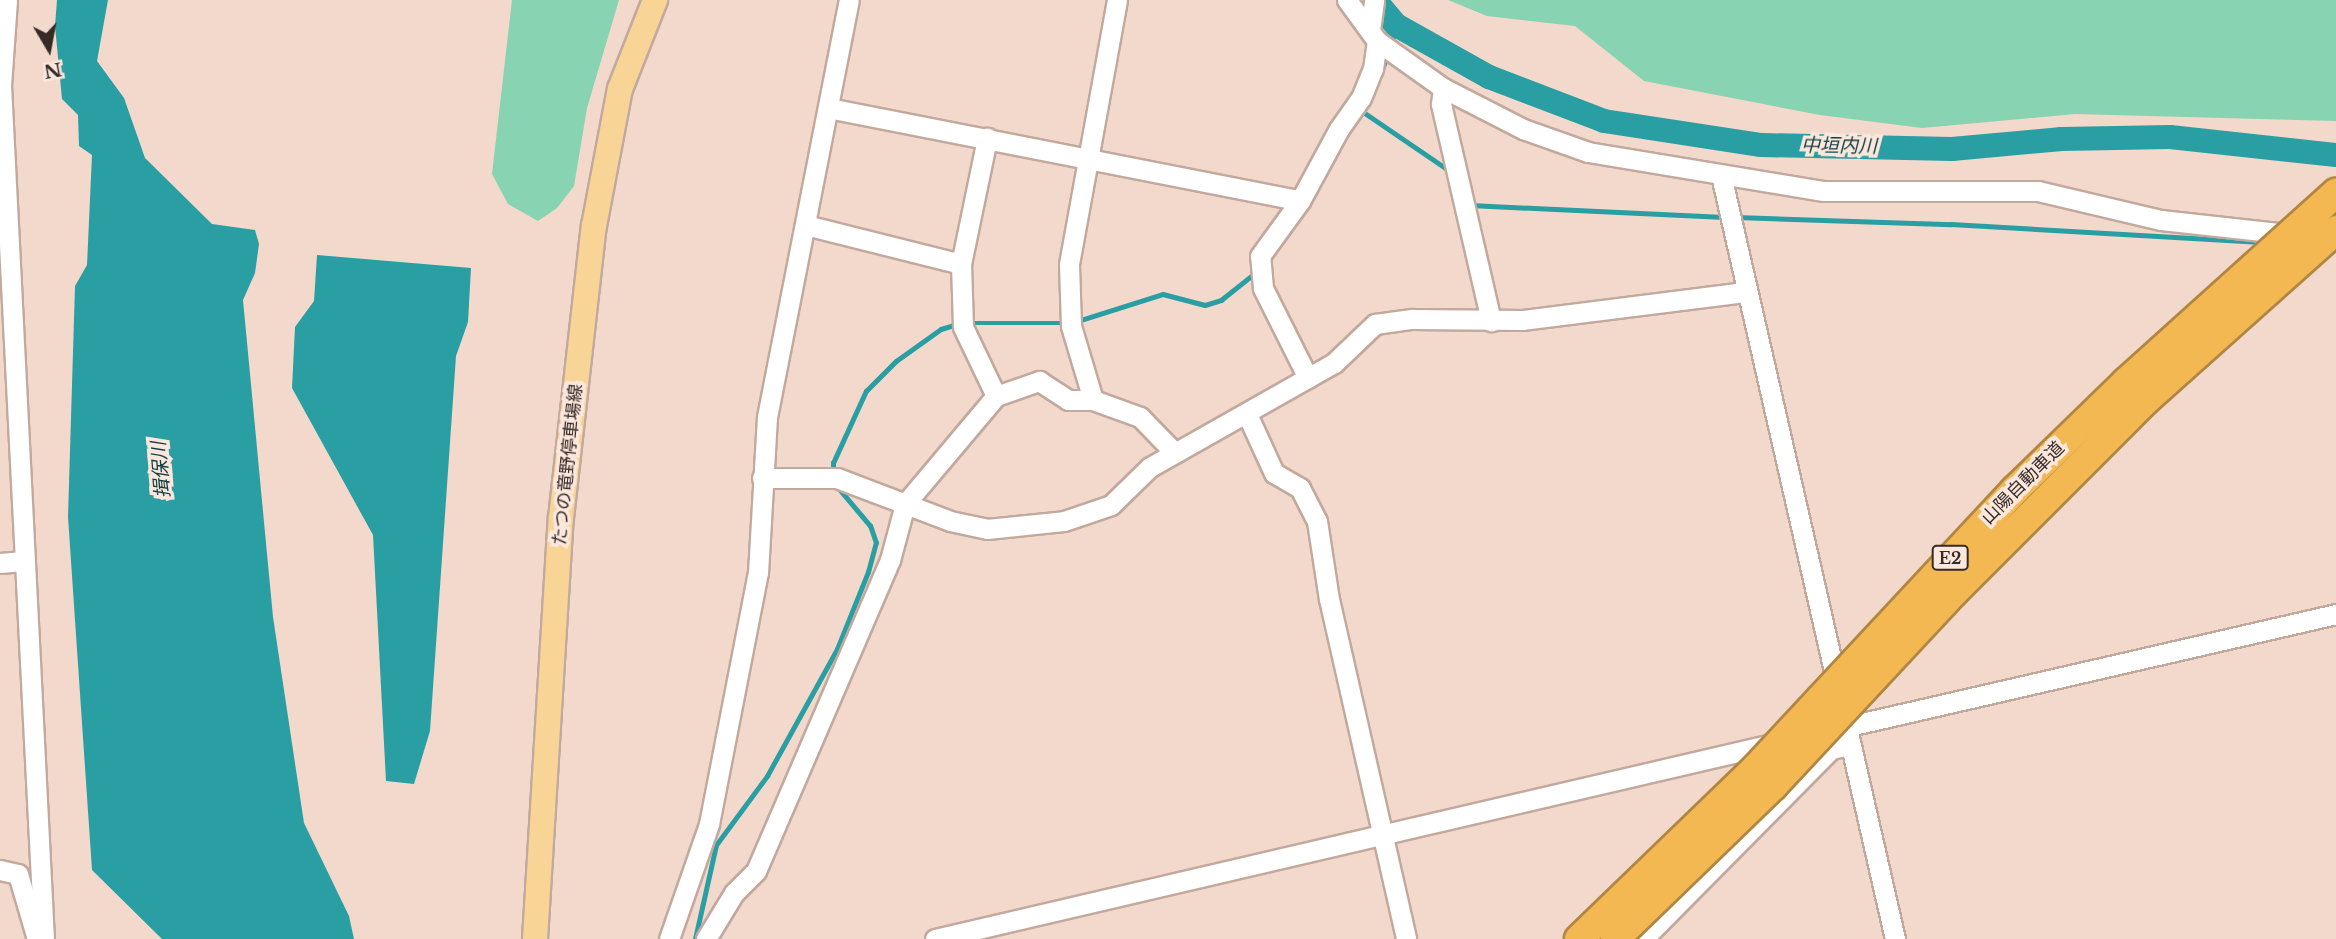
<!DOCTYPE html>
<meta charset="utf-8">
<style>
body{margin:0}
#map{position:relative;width:2336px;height:939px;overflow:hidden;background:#f3d8cc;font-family:"Libre Baskerville","Noto Sans JP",serif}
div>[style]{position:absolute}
.green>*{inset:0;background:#88d3b1}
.water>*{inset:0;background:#299ea3}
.stream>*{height:4.5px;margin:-2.25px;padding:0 2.25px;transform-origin:2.25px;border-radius:2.25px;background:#299ea3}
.river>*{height:24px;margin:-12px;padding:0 12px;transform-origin:12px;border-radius:12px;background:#299ea3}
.roads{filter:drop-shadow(2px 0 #c2a99e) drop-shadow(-2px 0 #c2a99e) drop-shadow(0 2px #c2a99e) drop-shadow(0 -2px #c2a99e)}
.minor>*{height:19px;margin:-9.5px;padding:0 9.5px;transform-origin:9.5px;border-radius:9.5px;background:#fff}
.major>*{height:24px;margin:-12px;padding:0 12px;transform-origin:12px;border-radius:12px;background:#f8d497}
.bridges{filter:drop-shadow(2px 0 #b08643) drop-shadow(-2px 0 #b08643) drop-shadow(0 2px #b08643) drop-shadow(0 -2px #b08643)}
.highway-bridge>*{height:28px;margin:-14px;padding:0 14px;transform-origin:14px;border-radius:14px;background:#f3b852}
span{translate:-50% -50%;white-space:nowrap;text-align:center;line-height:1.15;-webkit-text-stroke:7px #fce7dd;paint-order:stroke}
.shield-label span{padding:2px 5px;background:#fce7dd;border:2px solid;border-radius:5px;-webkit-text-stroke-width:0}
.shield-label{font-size:16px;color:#342a26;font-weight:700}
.street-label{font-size:18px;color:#342a26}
.water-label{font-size:19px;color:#0e4143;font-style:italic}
.north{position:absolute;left:14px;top:14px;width:70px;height:70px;-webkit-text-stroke:5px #fce7dd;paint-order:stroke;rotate:170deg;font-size:19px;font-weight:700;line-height:28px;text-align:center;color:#342a26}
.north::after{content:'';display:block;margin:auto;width:24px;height:32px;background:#342a26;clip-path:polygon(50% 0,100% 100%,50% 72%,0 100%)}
</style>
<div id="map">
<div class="green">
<i style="clip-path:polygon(512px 0,619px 0,587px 108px,574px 186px,557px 208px,538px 221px,508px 204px,492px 174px)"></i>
<i style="clip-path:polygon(1448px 0,2336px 0,2336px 121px,2075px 114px,1922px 128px,1820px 115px,1644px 81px,1575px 26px,1487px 16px)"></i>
</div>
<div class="water">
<i style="clip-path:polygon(57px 0,108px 0,97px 61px,124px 98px,145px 158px,212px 224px,255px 230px,259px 244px,255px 273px,243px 300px,273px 617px,304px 823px,349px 916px,354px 939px,162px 939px,92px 870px,68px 517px,75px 286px,87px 265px,92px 155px,79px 146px,78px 115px,62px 99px,55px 26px)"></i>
<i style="clip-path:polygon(317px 255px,471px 268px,468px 322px,456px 356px,430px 731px,414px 784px,386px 781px,373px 535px,292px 388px,295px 327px,314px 301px)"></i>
</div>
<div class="stream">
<i style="left:1391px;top:44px;width:20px;rotate:-75deg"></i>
<i style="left:1374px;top:90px;width:36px;rotate:-69deg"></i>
<i style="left:1362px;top:111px;width:107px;rotate:34.3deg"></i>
<i style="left:1311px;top:199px;width:47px;rotate:-60.7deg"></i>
<i style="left:1470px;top:205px;width:254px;rotate:2.7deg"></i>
<i style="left:1736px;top:217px;width:215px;rotate:1.9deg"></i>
<i style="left:1951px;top:224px;width:315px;rotate:3.3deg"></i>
<i style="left:1269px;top:259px;width:34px;rotate:-53deg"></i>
<i style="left:1078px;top:321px;width:89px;rotate:-17.6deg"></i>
<i style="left:1163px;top:294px;width:43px;rotate:14.7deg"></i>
<i style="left:1205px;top:305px;width:17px;rotate:-17deg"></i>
<i style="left:1221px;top:300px;width:43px;rotate:-38.5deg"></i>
<i style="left:969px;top:323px;width:96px"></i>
<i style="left:833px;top:474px;width:11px;rotate:-90deg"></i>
<i style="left:833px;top:463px;width:79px;rotate:-65.4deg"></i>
<i style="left:866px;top:391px;width:42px;rotate:-45deg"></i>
<i style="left:896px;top:361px;width:55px;rotate:-35.4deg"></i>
<i style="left:941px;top:329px;width:17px;rotate:-17deg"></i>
<i style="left:695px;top:939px;width:96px;rotate:-77.4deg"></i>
<i style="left:716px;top:845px;width:86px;rotate:-53.5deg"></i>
<i style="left:767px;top:776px;width:145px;rotate:-61.1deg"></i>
<i style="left:837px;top:649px;width:83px;rotate:-68.1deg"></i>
<i style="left:868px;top:572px;width:30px;rotate:-75deg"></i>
<i style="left:876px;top:543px;width:18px;rotate:-109deg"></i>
<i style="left:870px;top:526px;width:57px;rotate:-130.1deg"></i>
</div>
<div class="river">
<i style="left:1375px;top:0;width:33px;rotate:50deg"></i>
<i style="left:1396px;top:25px;width:107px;rotate:29.2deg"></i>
<i style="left:1489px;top:77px;width:123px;rotate:20.9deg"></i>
<i style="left:1604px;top:121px;width:159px;rotate:8.7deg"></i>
<i style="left:1761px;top:145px;width:191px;rotate:1.2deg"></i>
<i style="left:1952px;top:149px;width:110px;rotate:-5.2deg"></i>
<i style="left:2062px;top:139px;width:108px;rotate:-1.1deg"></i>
<i style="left:2170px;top:137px;width:167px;rotate:6.2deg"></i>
</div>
<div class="roads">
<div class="minor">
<i style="left:7px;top:0;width:85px;rotate:94deg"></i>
<i style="left:1px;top:85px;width:855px;rotate:87.12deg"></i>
<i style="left:1117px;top:0;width:269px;rotate:100.3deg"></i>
<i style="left:1069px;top:265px;width:61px;rotate:88.1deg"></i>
<i style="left:1071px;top:326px;width:77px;rotate:73.4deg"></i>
<i style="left:1093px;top:400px;width:50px;rotate:19.9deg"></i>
<i style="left:1140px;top:417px;width:50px;rotate:45.8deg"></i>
<i style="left:1347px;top:0;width:51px;rotate:53.8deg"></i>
<i style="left:1377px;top:41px;width:81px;rotate:35.5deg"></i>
<i style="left:1443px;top:88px;width:90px;rotate:27.1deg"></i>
<i style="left:1523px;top:129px;width:69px;rotate:19.5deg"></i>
<i style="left:1588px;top:152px;width:239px;rotate:9.4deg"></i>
<i style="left:1824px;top:191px;width:214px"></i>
<i style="left:2038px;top:191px;width:126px;rotate:13.3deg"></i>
<i style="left:2161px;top:220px;width:136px;rotate:6.3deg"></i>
<i style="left:1370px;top:30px;width:30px;rotate:-82deg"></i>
<i style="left:1443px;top:88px;width:16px;rotate:97deg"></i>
<i style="left:1441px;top:104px;width:223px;rotate:77deg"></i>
<i style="left:828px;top:108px;width:481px;rotate:11.1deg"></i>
<i style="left:1721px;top:175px;width:784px;rotate:77.17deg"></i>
<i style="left:961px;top:264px;width:129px;rotate:-78.3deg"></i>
<i style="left:1308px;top:378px;width:101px;rotate:-116.6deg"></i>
<i style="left:1263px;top:288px;width:32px;rotate:-95deg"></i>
<i style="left:1260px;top:256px;width:68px;rotate:-54deg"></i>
<i style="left:1300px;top:201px;width:82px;rotate:-61.6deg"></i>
<i style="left:1339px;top:129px;width:38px;rotate:-55deg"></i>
<i style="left:1361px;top:98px;width:31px;rotate:-68deg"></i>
<i style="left:1373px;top:69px;width:28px;rotate:-82deg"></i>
<i style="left:996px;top:396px;width:46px;rotate:-19.2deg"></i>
<i style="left:1039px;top:381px;width:35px;rotate:33deg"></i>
<i style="left:1068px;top:400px;width:25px"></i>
<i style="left:1247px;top:414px;width:65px;rotate:65.4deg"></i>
<i style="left:1274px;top:473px;width:30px;rotate:30deg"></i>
<i style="left:1300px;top:488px;width:37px;rotate:63deg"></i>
<i style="left:1317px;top:521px;width:79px;rotate:81.3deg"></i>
<i style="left:1329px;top:599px;width:349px;rotate:77.2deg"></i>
<i style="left:762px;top:478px;width:75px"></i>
<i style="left:837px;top:478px;width:121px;rotate:20.8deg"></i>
<i style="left:950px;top:521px;width:38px;rotate:12deg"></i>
<i style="left:987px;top:529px;width:77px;rotate:-5.9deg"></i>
<i style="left:1064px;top:521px;width:50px;rotate:-18.8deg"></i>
<i style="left:1111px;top:505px;width:54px;rotate:-44.3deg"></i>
<i style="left:1150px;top:467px;width:211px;rotate:-29.5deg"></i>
<i style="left:1334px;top:363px;width:57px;rotate:-43.6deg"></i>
<i style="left:1375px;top:324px;width:37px;rotate:-8deg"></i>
<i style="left:1412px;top:319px;width:111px;rotate:0.5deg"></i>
<i style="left:1523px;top:320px;width:224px;rotate:-7.2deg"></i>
<i style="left:0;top:563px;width:23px;rotate:-5deg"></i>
<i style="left:1823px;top:732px;width:526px;rotate:-12.95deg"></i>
<i style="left:0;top:870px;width:18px;rotate:13deg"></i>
<i style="left:18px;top:874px;width:68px;rotate:73.7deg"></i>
<i style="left:669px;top:939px;width:122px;rotate:-70.8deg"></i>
<i style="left:709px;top:824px;width:256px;rotate:-79deg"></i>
<i style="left:758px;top:573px;width:156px;rotate:-86.7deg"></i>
<i style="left:767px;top:417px;width:425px;rotate:-78.9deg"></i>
<i style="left:706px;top:939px;width:54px;rotate:-58.7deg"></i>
<i style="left:734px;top:893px;width:31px;rotate:-45deg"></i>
<i style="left:756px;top:871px;width:339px;rotate:-66.7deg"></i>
<i style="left:890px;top:560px;width:58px;rotate:-75deg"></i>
<i style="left:905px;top:504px;width:141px;rotate:-49.9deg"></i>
<i style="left:996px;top:396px;width:76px;rotate:-115.6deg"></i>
<i style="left:963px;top:327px;width:63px;rotate:-91.8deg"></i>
<i style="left:961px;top:264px;width:160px;rotate:-165.9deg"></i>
<i style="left:935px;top:939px;width:868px;rotate:-13.12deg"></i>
<i style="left:1643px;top:939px;width:267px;rotate:-45.3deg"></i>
<i style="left:1831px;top:749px;width:19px;rotate:-12deg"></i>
</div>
<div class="major">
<i style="left:535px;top:939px;width:422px;rotate:-86.5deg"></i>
<i style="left:561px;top:518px;width:294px;rotate:-83.6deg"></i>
<i style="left:594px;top:226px;width:139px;rotate:-79.3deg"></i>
<i style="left:620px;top:89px;width:96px;rotate:-68.5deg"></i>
</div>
</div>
<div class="bridges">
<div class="highway-bridge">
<i style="left:1579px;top:939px;width:242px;rotate:-44deg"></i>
<i style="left:1753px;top:771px;width:384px;rotate:-47deg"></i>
<i style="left:2015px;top:490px;width:155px;rotate:-44.2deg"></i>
<i style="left:2126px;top:382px;width:283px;rotate:-42deg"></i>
<i style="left:1615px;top:939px;width:220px;rotate:-44.1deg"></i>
<i style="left:1773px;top:786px;width:267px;rotate:-47deg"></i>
<i style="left:1955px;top:591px;width:270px;rotate:-45deg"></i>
<i style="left:2146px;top:400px;width:255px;rotate:-41.8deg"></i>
</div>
</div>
<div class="shield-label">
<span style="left:1950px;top:558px">E2</span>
</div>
<div class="street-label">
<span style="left:568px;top:465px;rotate:-84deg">たつの竜野停車場線</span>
<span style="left:2023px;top:483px;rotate:-45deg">山陽自動車道</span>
</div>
<div class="water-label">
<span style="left:1839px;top:146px;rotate:1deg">中垣内川</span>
<span style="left:161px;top:470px;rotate:-95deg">揖保川</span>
</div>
<div class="north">N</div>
</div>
